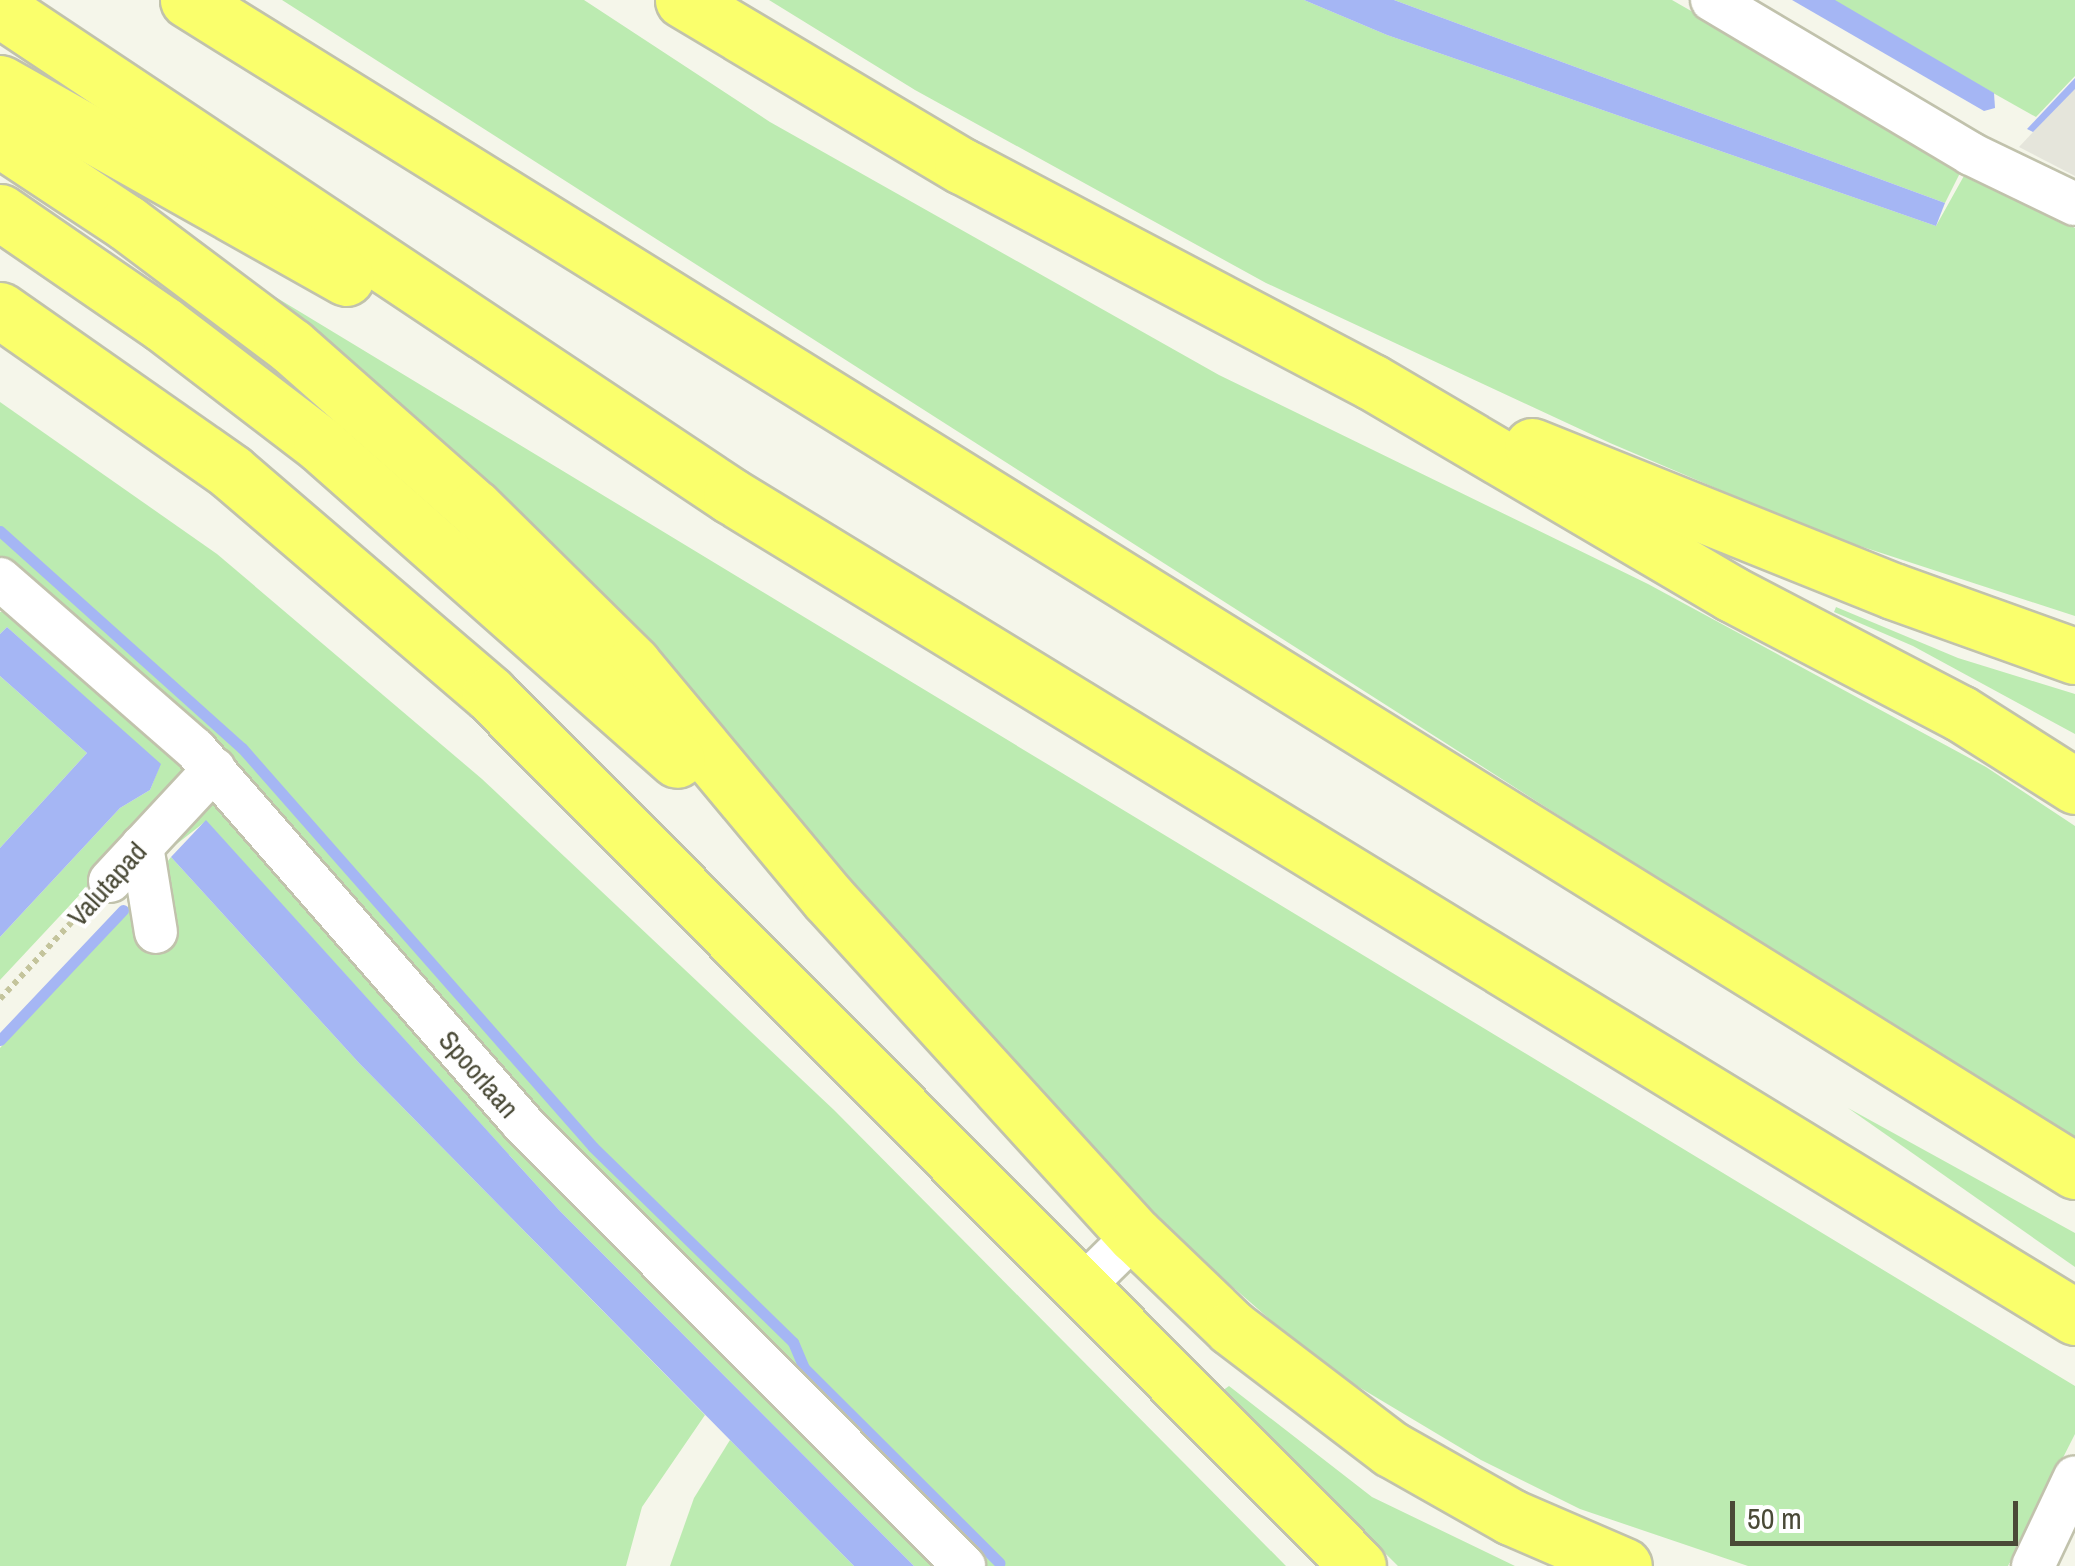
<!DOCTYPE html>
<style>
body{margin:0}
#map{position:relative;width:2075px;height:1566px;overflow:hidden;background:#f5f6ea;font-family:"Archivo Narrow",sans-serif}
div>[style]{position:absolute}
.industrial>*{inset:0;background:#e5e5db}
.green>*{inset:0;background:#bcebb1}
.water>*{inset:0;background:#a5b6f4}
.stream>*{height:11px;margin:-5.5px;padding:0 5.5px;transform-origin:5.5px;border-radius:5.5px;background:#a5b6f4}
.path>*{height:6px;margin-top:-3px;transform-origin:0;background:repeating-linear-gradient(90deg,#c4c49c 0 5px,transparent 0 10px)}
.roads{filter:drop-shadow(2px 0 #c1c2ac) drop-shadow(-2px 0 #c1c2ac) drop-shadow(0 2px #c1c2ac) drop-shadow(0 -2px #c1c2ac)}
.minor>*{height:42px;margin:-21px;padding:0 21px;transform-origin:21px;border-radius:21px;background:#fff}
.highway>*{height:55px;margin:-27.5px;padding:0 27.5px;transform-origin:27.5px;border-radius:27.5px;background:#faff6c}
span{translate:-50% -50%;white-space:nowrap;text-align:center;line-height:1.15;-webkit-text-stroke:8px #fff;paint-order:stroke}
.street-label{font-size:28px;color:#4a4a37}
.scale{position:absolute;left:1730px;top:1501px;width:288px;height:45px;box-sizing:border-box;border:5px solid #4a4a37;border-top:0;padding-left:12px;font-size:30px;line-height:35px;white-space:nowrap;color:#4a4a37;-webkit-text-stroke:8px #fff;paint-order:stroke}
</style>
<div id="map">
<div class="industrial">
<i style="clip-path:polygon(2075px 87px,2075px 176px,2019px 147px)"></i>
</div>
<div class="green">
<i style="clip-path:polygon(282px 0,584px 0,770px 122px,1219px 375px,1648px 584px,1986px 767px,2075px 826px,2075px 1145px)"></i>
<i style="clip-path:polygon(769px 0,1304px 0,1387px 35px,1936px 226px,1965px 174px,2075px 228px,2075px 616px,1826px 535px,1610px 443px,1266px 283px,915px 90px)"></i>
<i style="clip-path:polygon(1394px 0,1672px 0,1963px 167px,1945px 203px)"></i>
<i style="clip-path:polygon(1828px 0,2075px 0,2075px 76px,2036px 117px)"></i>
<i style="clip-path:polygon(173px 235px,2075px 1386px,2075px 1434px,2008px 1566px,1748px 1566px,1580px 1509px,1481px 1460px,1322px 1365px,1171px 1233px,738px 764px)"></i>
<i style="clip-path:polygon(0 402px,217px 554px,482px 779px,834px 1110px,1286px 1566px,983px 1566px,0 560px)"></i>
<i style="clip-path:polygon(1836px 607px,1958px 658px,2075px 694px,2075px 734px,1913px 646px,1834px 612px)"></i>
<i style="clip-path:polygon(12px 611px,184px 761px,185px 774px,173px 795px,0 980px,0 937px,120px 808px,150px 790px,160px 765px,7px 627px,0 634px,0 612px)"></i>
<i style="clip-path:polygon(0 676px,87px 753px,0 848px)"></i>
<i style="clip-path:polygon(210px 804px,220px 804px,945px 1566px,914px 1566px,559px 1210px,206px 821px,155px 861px,157px 875px,171px 857px,359px 1063px,705px 1415px,642px 1507px,626px 1566px,0 1566px,0 1048px,154px 878px,146px 857px)"></i>
<i style="clip-path:polygon(1848px 1108px,2075px 1233px,2075px 1267px)"></i>
<i style="clip-path:polygon(1229px 1386px,1372px 1497px,1515px 1566px,1398px 1566px,1222px 1391px)"></i>
<i style="clip-path:polygon(730px 1440px,854px 1566px,670px 1566px,694px 1498px)"></i>
</div>
<div class="water">
<i style="clip-path:polygon(1304px 0,1394px 0,1945px 203px,1936px 226px,1387px 35px)"></i>
<i style="clip-path:polygon(1792px 0,1835px 0,1994px 93px,1995px 108px,1984px 111px)"></i>
<i style="clip-path:polygon(2075px 78px,2075px 89px,2033px 132px,2027px 129px)"></i>
<i style="clip-path:polygon(7px 627px,161px 764px,150px 790px,120px 808px,0 937px,0 848px,87px 753px,0 676px,0 634px)"></i>
<i style="clip-path:polygon(206px 820px,559px 1210px,914px 1566px,854px 1566px,359px 1063px,171px 857px)"></i>
</div>
<div class="stream">
<i style="left:0;top:531px;width:325px;rotate:41.9deg"></i>
<i style="left:242px;top:748px;width:531px;rotate:48.66deg"></i>
<i style="left:593px;top:1147px;width:279px;rotate:44.3deg"></i>
<i style="left:793px;top:1342px;width:28px;rotate:67deg"></i>
<i style="left:804px;top:1368px;width:276px;rotate:44.9deg"></i>
<i style="left:0;top:1040px;width:179px;rotate:-46.6deg"></i>
</div>
<div class="path">
<i style="left:0;top:999px;width:123px;rotate:-47deg"></i>
</div>
<div class="roads">
<div class="minor">
<i style="left:1712px;top:0;width:301px;rotate:30.7deg"></i>
<i style="left:1971px;top:154px;width:115px;rotate:25.7deg"></i>
<i style="left:0;top:579px;width:259px;rotate:41.1deg"></i>
<i style="left:195px;top:749px;width:497px;rotate:48.8deg"></i>
<i style="left:522px;top:1123px;width:626px;rotate:45.06deg"></i>
<i style="left:142px;top:846px;width:87px;rotate:80.8deg"></i>
<i style="left:110px;top:881px;width:153px;rotate:-47.1deg"></i>
<i style="left:1080px;top:1289px;width:77px;rotate:-44.5deg"></i>
<i style="left:2033px;top:1566px;width:98px;rotate:-64.7deg"></i>
</div>
<div class="highway">
<i style="left:188px;top:0;width:2221px;rotate:31.82deg"></i>
<i style="left:683px;top:0;width:325px;rotate:30.8deg"></i>
<i style="left:962px;top:166px;width:463px;rotate:27.8deg"></i>
<i style="left:1372px;top:382px;width:418px;rotate:30.5deg"></i>
<i style="left:1732px;top:594px;width:257px;rotate:27.6deg"></i>
<i style="left:1960px;top:713px;width:136px;rotate:32.4deg"></i>
<i style="left:0;top:9px;width:878px;rotate:33.67deg"></i>
<i style="left:731px;top:496px;width:1575px;rotate:31.42deg"></i>
<i style="left:0;top:83px;width:397px;rotate:29.4deg"></i>
<i style="left:0;top:139px;width:152px;rotate:33.5deg"></i>
<i style="left:127px;top:223px;width:205px;rotate:36.9deg"></i>
<i style="left:291px;top:346px;width:245px;rotate:41.4deg"></i>
<i style="left:475px;top:508px;width:222px;rotate:44.6deg"></i>
<i style="left:633px;top:664px;width:305px;rotate:50.2deg"></i>
<i style="left:828px;top:898px;width:456px;rotate:47.7deg"></i>
<i style="left:1135px;top:1235px;width:134px;rotate:43.8deg"></i>
<i style="left:1232px;top:1328px;width:200px;rotate:37.3deg"></i>
<i style="left:1391px;top:1449px;width:138px;rotate:29.5deg"></i>
<i style="left:1511px;top:1517px;width:123px;rotate:23.4deg"></i>
<i style="left:0;top:212px;width:198px;rotate:34.5deg"></i>
<i style="left:163px;top:324px;width:199px;rotate:37.4deg"></i>
<i style="left:321px;top:445px;width:475px;rotate:41.5deg"></i>
<i style="left:0;top:310px;width:282px;rotate:35deg"></i>
<i style="left:231px;top:472px;width:341px;rotate:40.6deg"></i>
<i style="left:490px;top:694px;width:1230px;rotate:45.13deg"></i>
<i style="left:1532px;top:446px;width:389px;rotate:21.9deg"></i>
<i style="left:1893px;top:591px;width:193px;rotate:19.7deg"></i>
</div>
</div>
<div class="street-label">
<span style="left:107px;top:884px;rotate:-48deg">Valutapad</span>
<span style="left:479px;top:1074px;rotate:49deg">Spoorlaan</span>
</div>
<div class="scale">50 m</div>
</div>
